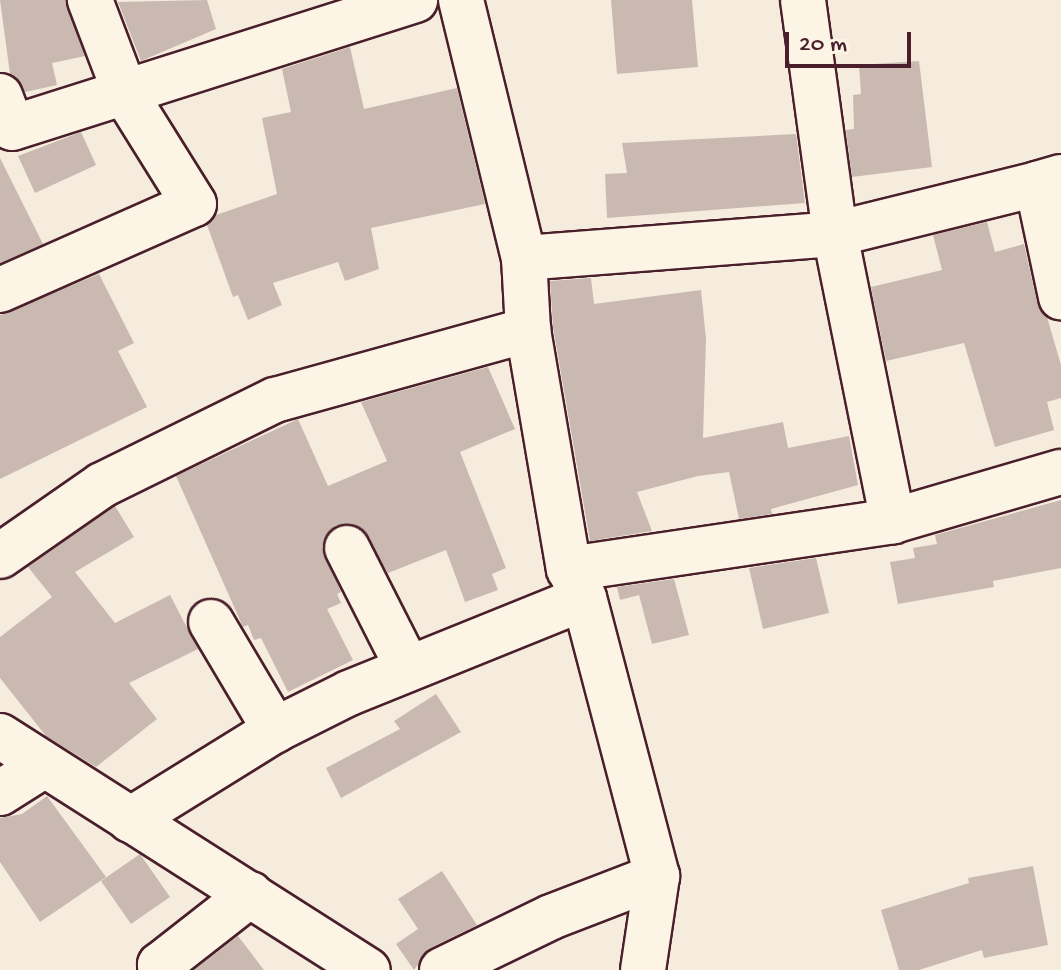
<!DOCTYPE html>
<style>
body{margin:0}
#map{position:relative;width:1061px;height:970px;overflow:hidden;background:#f5ecde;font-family:"Gochi Hand",sans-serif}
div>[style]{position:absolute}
.building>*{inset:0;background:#cab9b1}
.roads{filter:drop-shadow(2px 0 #4a1f2b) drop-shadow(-2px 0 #4a1f2b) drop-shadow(0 2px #4a1f2b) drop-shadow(0 -2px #4a1f2b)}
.minor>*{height:44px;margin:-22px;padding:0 22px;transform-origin:22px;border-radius:22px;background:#fcf5e5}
span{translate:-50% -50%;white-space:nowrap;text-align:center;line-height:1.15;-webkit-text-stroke:7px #fcf5e5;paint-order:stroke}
.scale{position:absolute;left:785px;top:32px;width:126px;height:36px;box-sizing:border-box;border:4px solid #4a1f2b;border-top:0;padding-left:10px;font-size:24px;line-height:28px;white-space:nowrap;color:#4a1f2b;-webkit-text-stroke:6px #fcf5e5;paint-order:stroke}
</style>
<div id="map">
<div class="building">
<i style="clip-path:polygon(0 0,66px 0,85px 56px,52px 63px,57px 85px,25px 92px,10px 74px)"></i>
<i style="clip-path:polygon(207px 0,216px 29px,141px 61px,118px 2px)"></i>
<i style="clip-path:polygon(611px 0,692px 0,698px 67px,617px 74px)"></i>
<i style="clip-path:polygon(350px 47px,364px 109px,457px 88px,485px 204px,371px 228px,379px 269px,345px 281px,338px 262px,273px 283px,282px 305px,248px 320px,238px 295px,233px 297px,207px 225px,216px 215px,277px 194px,262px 118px,291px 112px,282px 69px)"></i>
<i style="clip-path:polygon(919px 61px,932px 167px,852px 177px,846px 130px,854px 129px,853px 95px,861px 94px,859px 65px)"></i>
<i style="clip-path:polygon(81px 132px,96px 165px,35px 193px,18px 156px)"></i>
<i style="clip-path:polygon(796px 134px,805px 203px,607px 218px,605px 174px,627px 173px,622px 143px)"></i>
<i style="clip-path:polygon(0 158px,43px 244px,0 263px)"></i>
<i style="clip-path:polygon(987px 222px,995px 252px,1024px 244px,1037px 302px,1047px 317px,1061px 365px,1061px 398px,1047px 402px,1054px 430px,995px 447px,964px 343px,886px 361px,871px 287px,942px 270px,933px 235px)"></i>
<i style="clip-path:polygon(99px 274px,134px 343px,118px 351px,147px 407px,0 479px,0 315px)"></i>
<i style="clip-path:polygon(591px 278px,594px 304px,701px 290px,706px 339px,703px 438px,783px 422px,788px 448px,849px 436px,858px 485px,771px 509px,772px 514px,739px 519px,729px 472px,698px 476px,637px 492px,652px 531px,590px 541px,553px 327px,550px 281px)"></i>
<i style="clip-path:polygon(488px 367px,515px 429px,460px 452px,506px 568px,492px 574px,498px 590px,465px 602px,446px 550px,388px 573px,361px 528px,336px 525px,322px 547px,341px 592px,337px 594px,341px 603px,327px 609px,353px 660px,288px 692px,261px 638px,254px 640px,248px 625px,243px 627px,176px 476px,298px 419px,328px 486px,387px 461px,361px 402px)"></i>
<i style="clip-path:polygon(1061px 500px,1061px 568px,993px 581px,994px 587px,898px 604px,890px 562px,915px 558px,913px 548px,937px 544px,935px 535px)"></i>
<i style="clip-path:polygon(115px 506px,134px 537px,75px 572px,115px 623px,170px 595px,198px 649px,129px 683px,157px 719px,96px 767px,46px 736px,0 678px,0 637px,52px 597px,28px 567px)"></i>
<i style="clip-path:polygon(816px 558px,829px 613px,763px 629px,749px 568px)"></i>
<i style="clip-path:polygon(674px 579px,689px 635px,652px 644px,639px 595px,620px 600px,617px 587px)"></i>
<i style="clip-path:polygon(436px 694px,461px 732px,341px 798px,326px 768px,400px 729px,394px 721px)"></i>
<i style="clip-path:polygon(47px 796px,106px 877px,40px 922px,0 862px,0 818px,22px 814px)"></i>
<i style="clip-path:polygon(140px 854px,170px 897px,131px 924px,101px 881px)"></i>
<i style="clip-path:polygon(1033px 866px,1048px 945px,984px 958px,982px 950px,919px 970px,899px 970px,881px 910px,969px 883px,968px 878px)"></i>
<i style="clip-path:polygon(442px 871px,477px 925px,430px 948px,414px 970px,396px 944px,418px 929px,398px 899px)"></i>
<i style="clip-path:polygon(238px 936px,264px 970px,194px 970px)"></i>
</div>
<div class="roads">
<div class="minor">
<i style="left:461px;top:0;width:266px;rotate:76.3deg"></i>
<i style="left:524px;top:258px;width:72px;rotate:86.8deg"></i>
<i style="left:528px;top:330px;width:242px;rotate:80.3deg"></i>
<i style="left:803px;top:0;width:236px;rotate:82.2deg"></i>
<i style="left:835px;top:234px;width:293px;rotate:78.6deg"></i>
<i style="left:0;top:96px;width:34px;rotate:69deg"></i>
<i style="left:12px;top:128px;width:423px;rotate:-17.6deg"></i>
<i style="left:1061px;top:177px;width:25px;rotate:164deg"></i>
<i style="left:1037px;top:184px;width:116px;rotate:78deg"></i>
<i style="left:524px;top:258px;width:312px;rotate:-4.4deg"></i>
<i style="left:835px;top:234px;width:208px;rotate:-13.9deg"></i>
<i style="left:0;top:290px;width:212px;rotate:-23.9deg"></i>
<i style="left:194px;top:204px;width:128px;rotate:-122deg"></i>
<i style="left:126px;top:95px;width:102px;rotate:-110.8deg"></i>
<i style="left:347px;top:548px;width:135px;rotate:63.1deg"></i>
<i style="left:0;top:556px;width:124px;rotate:-34.8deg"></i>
<i style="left:102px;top:485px;width:193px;rotate:-26.2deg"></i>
<i style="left:275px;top:400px;width:263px;rotate:-15.5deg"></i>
<i style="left:211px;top:622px;width:126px;rotate:59.3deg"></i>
<i style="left:0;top:736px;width:436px;rotate:32.5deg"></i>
<i style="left:0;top:793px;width:51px;rotate:-32.1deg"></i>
<i style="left:130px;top:820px;width:171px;rotate:-31.8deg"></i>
<i style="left:275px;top:730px;width:83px;rotate:-26.6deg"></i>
<i style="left:349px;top:693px;width:253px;rotate:-22deg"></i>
<i style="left:163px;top:970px;width:6px;rotate:-121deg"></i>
<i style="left:160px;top:965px;width:115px;rotate:-38deg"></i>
<i style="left:442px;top:970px;width:121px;rotate:-25.9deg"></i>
<i style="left:551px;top:917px;width:114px;rotate:-21.1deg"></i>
<i style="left:643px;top:970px;width:95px;rotate:-81.5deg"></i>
<i style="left:657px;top:876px;width:287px;rotate:-104.7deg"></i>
<i style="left:584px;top:598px;width:33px;rotate:-117deg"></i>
<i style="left:569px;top:569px;width:328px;rotate:-8.4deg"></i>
<i style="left:893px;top:521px;width:175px;rotate:-16.3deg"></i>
</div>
</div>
<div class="scale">20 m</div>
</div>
